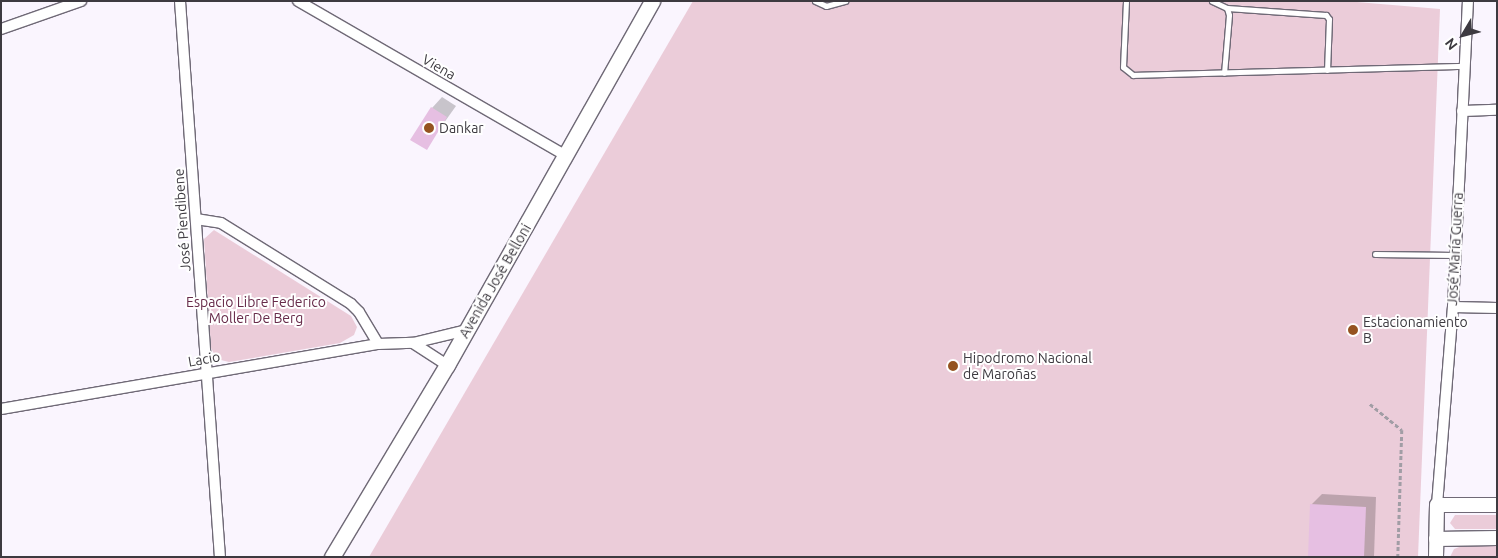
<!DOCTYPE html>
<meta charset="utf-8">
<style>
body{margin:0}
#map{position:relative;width:1498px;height:558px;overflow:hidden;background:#faf5fe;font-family:Ubuntu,sans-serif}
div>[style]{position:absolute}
.green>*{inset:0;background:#ebccd9}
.shadow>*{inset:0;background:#0003}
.building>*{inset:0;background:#e6bfe2}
.path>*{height:2.5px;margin-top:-1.25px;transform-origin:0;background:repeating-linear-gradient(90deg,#a19da5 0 4px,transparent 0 6.5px)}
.roads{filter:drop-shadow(1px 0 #6f6976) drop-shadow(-1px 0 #6f6976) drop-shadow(0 1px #6f6976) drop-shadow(0 -1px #6f6976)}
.service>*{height:5px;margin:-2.5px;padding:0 2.5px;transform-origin:2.5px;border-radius:2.5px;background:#fff}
.minor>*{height:10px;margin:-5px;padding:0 5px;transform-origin:5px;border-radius:5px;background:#fff}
.tertiary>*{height:14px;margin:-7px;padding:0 7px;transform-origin:7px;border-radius:7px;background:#fff}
.secondary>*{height:15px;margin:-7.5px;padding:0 7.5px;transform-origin:7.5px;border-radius:7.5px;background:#fff}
.dots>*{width:14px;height:14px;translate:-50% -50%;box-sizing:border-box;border:2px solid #fff;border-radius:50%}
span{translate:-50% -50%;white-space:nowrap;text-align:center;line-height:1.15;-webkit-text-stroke:4px #fff;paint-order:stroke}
.street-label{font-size:14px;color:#3d3a40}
.poi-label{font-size:14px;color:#3d3a40}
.left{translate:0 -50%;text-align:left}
.park-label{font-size:14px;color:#672b4a}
.frame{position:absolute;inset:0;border:2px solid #3d3a40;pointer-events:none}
.north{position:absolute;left:1438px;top:10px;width:50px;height:50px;-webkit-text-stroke:4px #fff;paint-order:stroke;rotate:233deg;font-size:14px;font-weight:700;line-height:20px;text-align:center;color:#3d3a40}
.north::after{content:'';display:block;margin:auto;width:18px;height:22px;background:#3d3a40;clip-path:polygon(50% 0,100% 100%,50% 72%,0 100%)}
</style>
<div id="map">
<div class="green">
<i style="clip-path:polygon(693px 1px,1345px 1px,1440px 9px,1418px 557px,369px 557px)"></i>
<i style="clip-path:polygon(214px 230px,351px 316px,357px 327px,354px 335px,340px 343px,229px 362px,217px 359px,211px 348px,204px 239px)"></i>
<i style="clip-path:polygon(1455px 515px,1497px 515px,1497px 529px,1455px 529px,1450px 523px)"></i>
<i style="clip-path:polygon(1462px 546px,1497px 546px,1497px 557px,1450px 557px,1454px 549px)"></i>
</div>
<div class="shadow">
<i style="clip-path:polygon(442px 97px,456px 106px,426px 148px,432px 108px)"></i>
<i style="clip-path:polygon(1322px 494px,1376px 497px,1374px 557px,1309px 557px,1311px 505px)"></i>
</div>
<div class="building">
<i style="clip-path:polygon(431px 107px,447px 117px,427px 150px,410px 140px)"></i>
<i style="clip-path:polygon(1310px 504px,1366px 507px,1364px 557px,1308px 557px)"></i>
</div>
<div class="path">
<i style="left:1370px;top:404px;width:41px;rotate:39.1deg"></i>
<i style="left:1402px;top:430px;width:127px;rotate:91.8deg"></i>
</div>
<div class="roads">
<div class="service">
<i style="left:815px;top:1px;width:12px;rotate:24deg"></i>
<i style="left:826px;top:6px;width:20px;rotate:-15deg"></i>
<i style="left:1126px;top:1px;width:66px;rotate:92.6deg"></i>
<i style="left:1123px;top:67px;width:13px;rotate:39deg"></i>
<i style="left:1133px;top:75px;width:331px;rotate:-1.6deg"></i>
<i style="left:1212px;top:1px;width:17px;rotate:25deg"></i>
<i style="left:1227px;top:8px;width:7px;rotate:74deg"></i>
<i style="left:1229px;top:15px;width:58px;rotate:94.9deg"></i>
<i style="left:1227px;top:8px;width:99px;rotate:4deg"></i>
<i style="left:1326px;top:15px;width:5px;rotate:53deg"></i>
<i style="left:1329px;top:19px;width:51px;rotate:92.2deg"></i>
<i style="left:1375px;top:254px;width:80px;rotate:0.7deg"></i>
</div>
<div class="minor">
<i style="left:180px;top:1px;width:557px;rotate:85.89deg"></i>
<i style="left:298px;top:1px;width:310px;rotate:30deg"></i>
<i style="left:1px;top:29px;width:85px;rotate:-19.3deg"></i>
<i style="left:1462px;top:111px;width:35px;rotate:-2deg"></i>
<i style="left:196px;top:219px;width:25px;rotate:9deg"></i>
<i style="left:221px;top:223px;width:153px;rotate:31.9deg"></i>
<i style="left:351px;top:304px;width:11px;rotate:45deg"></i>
<i style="left:359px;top:312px;width:37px;rotate:59deg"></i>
<i style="left:1453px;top:307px;width:44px;rotate:1.3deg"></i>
<i style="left:413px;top:343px;width:40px;rotate:32.9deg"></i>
<i style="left:1px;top:409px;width:383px;rotate:-9.8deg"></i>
<i style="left:378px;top:344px;width:35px;rotate:-2deg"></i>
<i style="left:413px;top:343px;width:56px;rotate:-13.5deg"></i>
<i style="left:1437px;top:505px;width:199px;rotate:-85.4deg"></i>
<i style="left:1453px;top:307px;width:306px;rotate:-87.2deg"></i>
</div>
<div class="tertiary">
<i style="left:1436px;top:539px;width:61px;rotate:-0.9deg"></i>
<i style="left:1436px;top:557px;width:52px;rotate:-88.9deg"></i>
<i style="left:1437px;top:505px;width:60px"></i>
</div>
<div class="secondary">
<i style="left:332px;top:557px;width:224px;rotate:-59.1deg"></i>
<i style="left:447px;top:365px;width:418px;rotate:-60.6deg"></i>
</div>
</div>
<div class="dots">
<i style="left:429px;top:128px;background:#955320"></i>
<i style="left:1353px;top:330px;background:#955320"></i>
<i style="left:953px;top:366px;background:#955320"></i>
</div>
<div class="street-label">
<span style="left:439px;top:67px;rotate:30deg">Viena</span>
<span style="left:182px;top:220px;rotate:-94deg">José Piendibene</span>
<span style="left:1455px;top:249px;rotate:-87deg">José María Guerra</span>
<span style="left:495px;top:281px;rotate:-60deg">Avenida José Belloni</span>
<span style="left:204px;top:359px;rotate:-10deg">Lacio</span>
</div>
<div class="poi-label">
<span class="left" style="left:439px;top:128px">Dankar</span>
<span class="left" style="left:1363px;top:330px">Estacionamiento<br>B</span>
<span class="left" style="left:963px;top:366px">Hipodromo Nacional<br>de Maroñas</span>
</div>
<div class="park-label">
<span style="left:256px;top:310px">Espacio Libre Federico<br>Moller De Berg</span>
</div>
<div class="frame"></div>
<div class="north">N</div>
</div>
